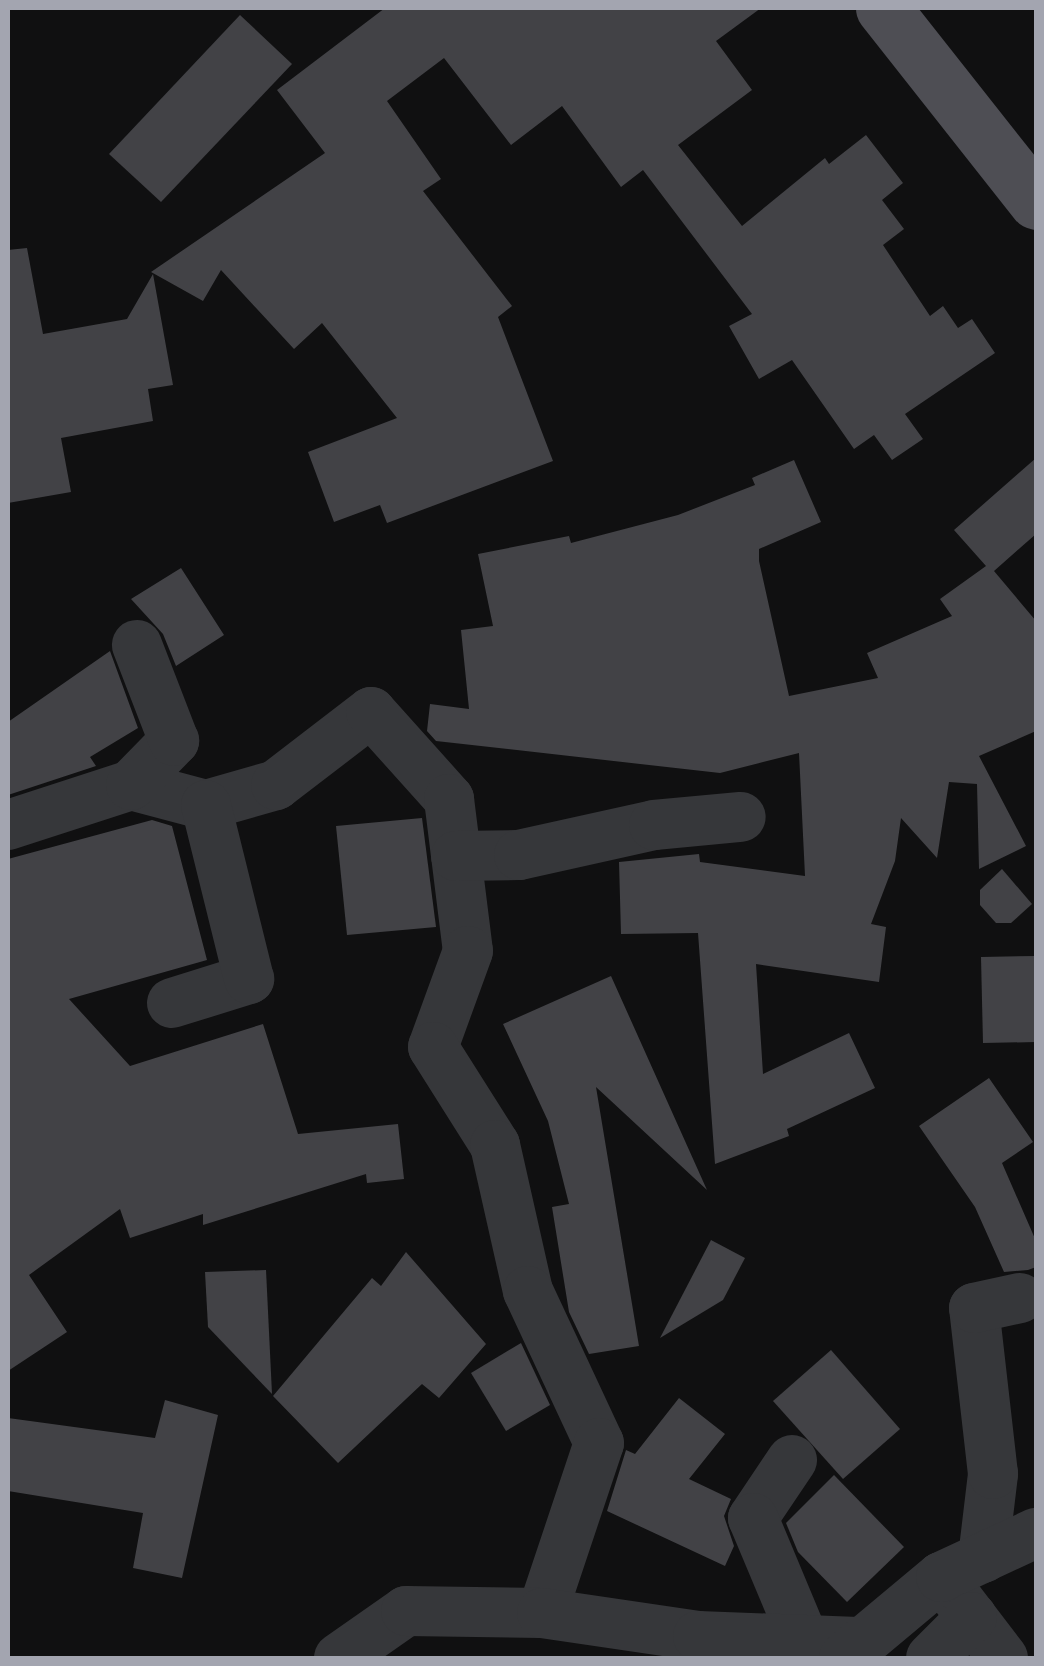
<!DOCTYPE html>
<style>
body{margin:0}
#map{position:relative;width:1044px;height:1666px;overflow:hidden;background:#101011;font-family:Raleway,sans-serif}
div>[style]{position:absolute}
.building>*{inset:0;background:#424246}
.minor>*{height:50px;margin:-25px;padding:0 25px;transform-origin:25px;border-radius:25px;background:#36373a}
.major>*{height:55px;margin:-27.5px;padding:0 27.5px;transform-origin:27.5px;border-radius:27.5px;background:#4e4e54}
span{translate:-50% -50%;white-space:nowrap;text-align:center;line-height:1.15;-webkit-text-stroke:10px #0b0b0c;paint-order:stroke}
.frame{position:absolute;inset:0;border:10px solid #a3a5b0;pointer-events:none}
</style>
<div id="map">
<div class="building">
<i style="clip-path:polygon(385px 8px,761px 8px,716px 41px,752px 90px,678px 145px,742px 226px,825px 158px,829px 164px,866px 135px,903px 183px,882px 200px,904px 229px,883px 245px,930px 316px,943px 306px,958px 328px,972px 319px,995px 353px,905px 414px,923px 439px,892px 460px,874px 435px,854px 449px,792px 360px,759px 379px,729px 326px,752px 314px,643px 170px,621px 187px,562px 106px,511px 145px,444px 58px,387px 101px,441px 179px,423px 191px,512px 306px,498px 317px,553px 461px,387px 523px,380px 505px,334px 522px,308px 452px,397px 418px,322px 323px,294px 349px,221px 270px,203px 301px,151px 272px,325px 153px,277px 90px)"></i>
<i style="clip-path:polygon(240px 15px,292px 64px,161px 202px,109px 154px)"></i>
<i style="clip-path:polygon(27px 248px,43px 334px,127px 319px,153px 274px,173px 385px,148px 389px,153px 421px,61px 438px,71px 492px,8px 503px,8px 250px)"></i>
<i style="clip-path:polygon(1036px 458px,1036px 534px,994px 571px,1036px 621px,1036px 731px,979px 756px,1026px 846px,979px 869px,977px 784px,949px 782px,937px 858px,901px 818px,895px 861px,871px 924px,886px 927px,879px 982px,756px 964px,763px 1074px,849px 1033px,875px 1088px,787px 1129px,789px 1136px,715px 1164px,698px 933px,621px 934px,619px 862px,699px 854px,700px 862px,805px 876px,799px 753px,720px 773px,436px 741px,427px 731px,430px 704px,469px 709px,461px 630px,493px 626px,478px 554px,569px 536px,571px 543px,678px 515px,755px 485px,752px 478px,794px 460px,821px 522px,759px 549px,759px 561px,789px 696px,878px 678px,867px 653px,952px 616px,940px 599px,986px 566px,954px 530px)"></i>
<i style="clip-path:polygon(181px 568px,224px 635px,176px 666px,163px 634px,131px 599px)"></i>
<i style="clip-path:polygon(110px 651px,138px 728px,90px 757px,96px 766px,8px 795px,8px 722px)"></i>
<i style="clip-path:polygon(422px 818px,436px 927px,347px 935px,336px 826px)"></i>
<i style="clip-path:polygon(152px 820px,172px 826px,207px 960px,69px 999px,130px 1066px,263px 1024px,298px 1134px,398px 1124px,404px 1179px,367px 1183px,366px 1174px,203px 1225px,203px 1214px,130px 1238px,120px 1209px,29px 1275px,67px 1332px,8px 1371px,8px 859px)"></i>
<i style="clip-path:polygon(1002px 869px,1032px 904px,1011px 923px,996px 923px,980px 905px,980px 890px)"></i>
<i style="clip-path:polygon(1036px 956px,1036px 1042px,983px 1043px,981px 957px)"></i>
<i style="clip-path:polygon(611px 976px,707px 1190px,596px 1087px,639px 1346px,589px 1354px,569px 1312px,552px 1207px,569px 1204px,548px 1121px,503px 1024px)"></i>
<i style="clip-path:polygon(989px 1078px,1033px 1142px,1002px 1163px,1036px 1241px,1036px 1267px,1028px 1270px,1004px 1272px,975px 1207px,919px 1126px)"></i>
<i style="clip-path:polygon(711px 1240px,745px 1258px,723px 1300px,660px 1338px)"></i>
<i style="clip-path:polygon(406px 1252px,486px 1344px,439px 1398px,422px 1384px,338px 1463px,273px 1396px,372px 1278px,381px 1286px)"></i>
<i style="clip-path:polygon(266px 1270px,272px 1394px,208px 1327px,205px 1272px)"></i>
<i style="clip-path:polygon(521px 1343px,550px 1405px,506px 1431px,471px 1373px)"></i>
<i style="clip-path:polygon(831px 1350px,900px 1429px,843px 1479px,773px 1401px)"></i>
<i style="clip-path:polygon(679px 1398px,725px 1434px,689px 1479px,731px 1499px,724px 1516px,734px 1546px,725px 1566px,607px 1511px,626px 1450px,635px 1454px)"></i>
<i style="clip-path:polygon(165px 1400px,218px 1415px,182px 1578px,133px 1568px,143px 1513px,8px 1491px,8px 1418px,155px 1438px)"></i>
<i style="clip-path:polygon(834px 1475px,904px 1547px,847px 1602px,798px 1552px,786px 1523px)"></i>
</div>
<div class="minor">
<i style="left:131px;top:785px;width:78px;rotate:14.9deg"></i>
<i style="left:206px;top:805px;width:73px;rotate:-15.9deg"></i>
<i style="left:276px;top:785px;width:120px;rotate:-37.5deg"></i>
<i style="left:371px;top:712px;width:117px;rotate:48.1deg"></i>
<i style="left:449px;top:799px;width:153px;rotate:82.9deg"></i>
<i style="left:468px;top:951px;width:102px;rotate:110deg"></i>
<i style="left:433px;top:1047px;width:116px;rotate:57.7deg"></i>
<i style="left:495px;top:1145px;width:150px;rotate:77.3deg"></i>
<i style="left:528px;top:1291px;width:168px;rotate:65deg"></i>
<i style="left:599px;top:1443px;width:179px;rotate:108.5deg"></i>
<i style="left:8px;top:825px;width:129px;rotate:-18deg"></i>
<i style="left:131px;top:785px;width:62px;rotate:-45.7deg"></i>
<i style="left:174px;top:741px;width:103px;rotate:-111.1deg"></i>
<i style="left:456px;top:856px;width:63px;rotate:-0.9deg"></i>
<i style="left:519px;top:855px;width:138px;rotate:-12.5deg"></i>
<i style="left:654px;top:825px;width:87px;rotate:-5.3deg"></i>
<i style="left:172px;top:1003px;width:81px;rotate:-17.3deg"></i>
<i style="left:249px;top:979px;width:179px;rotate:-103.9deg"></i>
<i style="left:792px;top:1460px;width:70px;rotate:123.9deg"></i>
<i style="left:753px;top:1518px;width:132px;rotate:67.3deg"></i>
<i style="left:983px;top:1558px;width:85px;rotate:-83.2deg"></i>
<i style="left:993px;top:1474px;width:167px;rotate:-96.5deg"></i>
<i style="left:974px;top:1308px;width:47px;rotate:-12.3deg"></i>
<i style="left:941px;top:1577px;width:102px;rotate:52.6deg"></i>
<i style="left:339px;top:1658px;width:82px;rotate:-35deg"></i>
<i style="left:406px;top:1611px;width:136px;rotate:0.8deg"></i>
<i style="left:542px;top:1613px;width:158px;rotate:8.4deg"></i>
<i style="left:698px;top:1636px;width:160px;rotate:2.1deg"></i>
<i style="left:844px;top:1658px;width:126px;rotate:-39.9deg"></i>
<i style="left:941px;top:1577px;width:105px;rotate:-24.9deg"></i>
<i style="left:931px;top:1658px;width:58px;rotate:-45deg"></i>
</div>
<div class="major">
<i style="left:883px;top:8px;width:247px;rotate:51.7deg"></i>
</div>
<div class="frame"></div>
</div>
